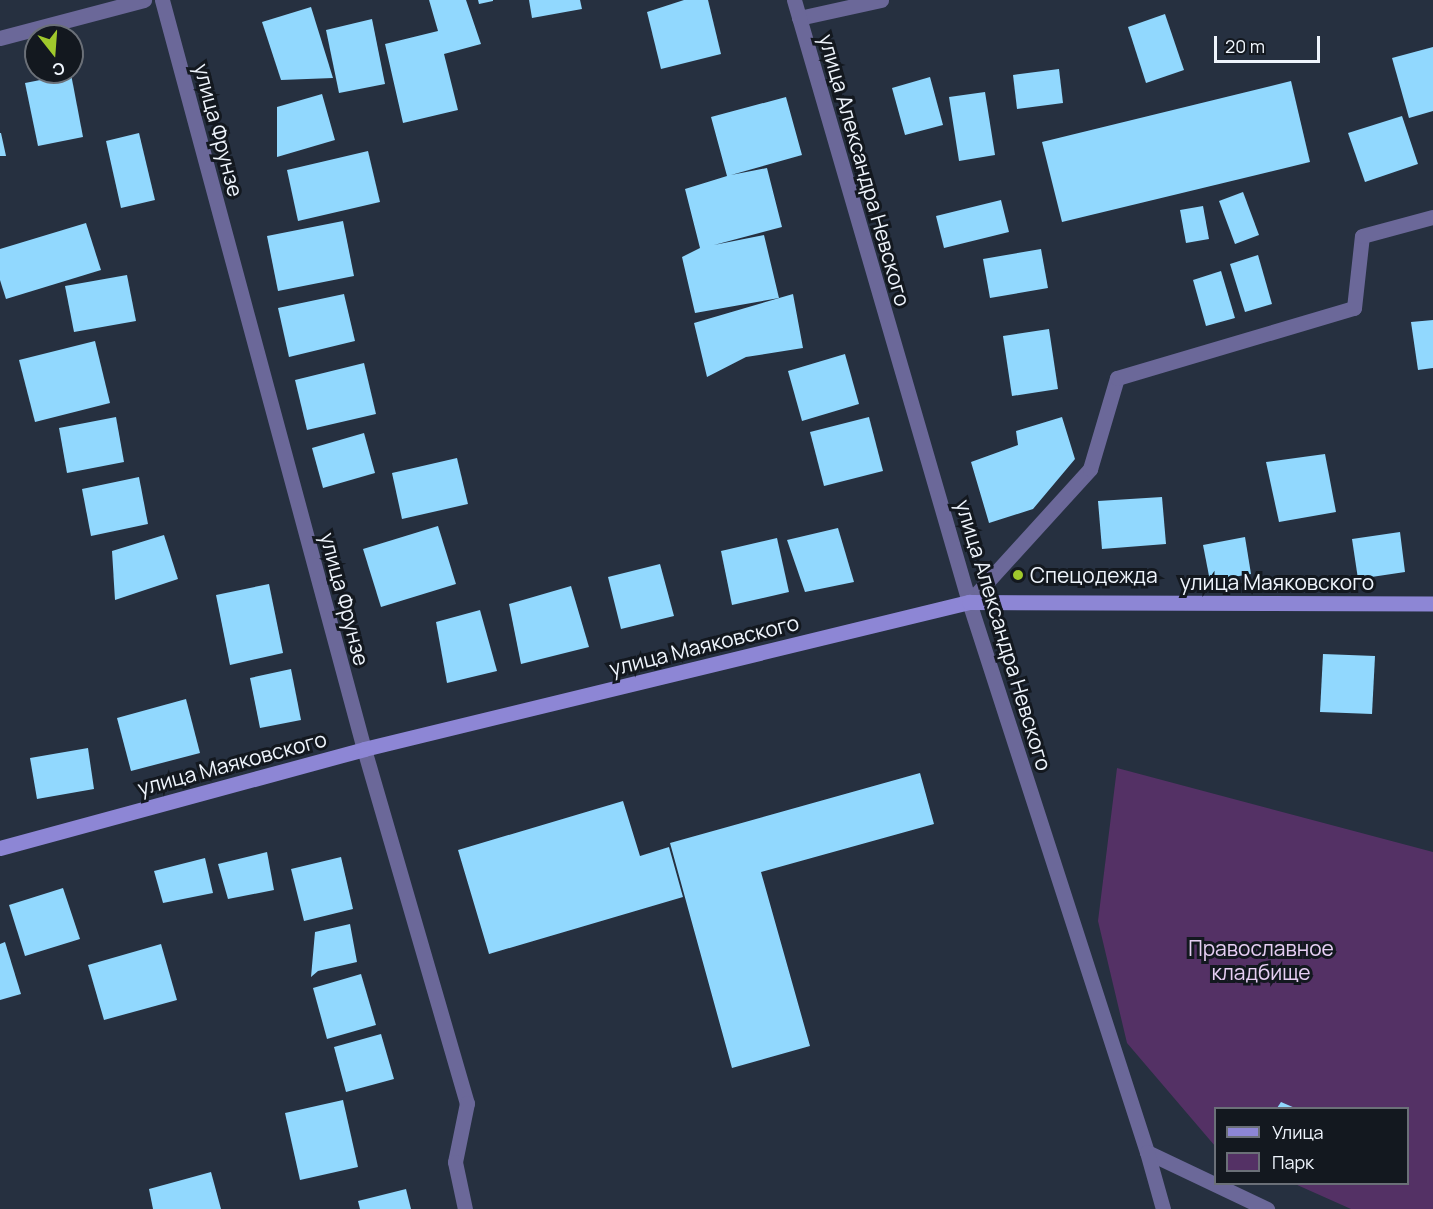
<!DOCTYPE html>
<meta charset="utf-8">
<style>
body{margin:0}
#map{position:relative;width:1433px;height:1209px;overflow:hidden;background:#263040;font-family:Manrope,sans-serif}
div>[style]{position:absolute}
.green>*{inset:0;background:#543165}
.building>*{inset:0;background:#91d8fe}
.lane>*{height:15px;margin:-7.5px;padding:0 7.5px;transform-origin:7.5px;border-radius:7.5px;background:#6b6899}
.street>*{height:15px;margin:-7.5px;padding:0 7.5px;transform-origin:7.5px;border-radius:7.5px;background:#6b6899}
.secondary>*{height:15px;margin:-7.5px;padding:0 7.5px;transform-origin:7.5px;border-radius:7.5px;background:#8d86d5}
.dots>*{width:16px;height:16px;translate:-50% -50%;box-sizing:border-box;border:3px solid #13181f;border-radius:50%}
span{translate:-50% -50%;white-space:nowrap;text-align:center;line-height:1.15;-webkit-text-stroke:6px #13181f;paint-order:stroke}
.street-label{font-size:21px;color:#eff5fd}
.poi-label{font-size:21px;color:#eff5fd}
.left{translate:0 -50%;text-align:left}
.park-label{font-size:21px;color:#e7cff4}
.legend{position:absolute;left:1214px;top:1107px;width:195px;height:78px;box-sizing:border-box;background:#13181f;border:2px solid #6b7078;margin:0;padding:8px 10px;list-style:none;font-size:18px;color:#eff5fd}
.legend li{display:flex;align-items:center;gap:12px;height:30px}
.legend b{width:30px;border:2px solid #6b7078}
.north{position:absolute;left:24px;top:24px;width:60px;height:60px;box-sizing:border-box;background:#13181f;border:2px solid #6b7078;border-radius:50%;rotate:163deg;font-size:16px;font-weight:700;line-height:24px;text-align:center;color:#eff5fd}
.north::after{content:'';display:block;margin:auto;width:21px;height:27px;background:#a0c92c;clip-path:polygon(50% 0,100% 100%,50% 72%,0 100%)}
.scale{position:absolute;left:1214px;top:36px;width:106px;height:27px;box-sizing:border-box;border:3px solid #eff5fd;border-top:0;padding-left:8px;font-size:18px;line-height:21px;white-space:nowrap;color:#eff5fd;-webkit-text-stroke:4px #13181f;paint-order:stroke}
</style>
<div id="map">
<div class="green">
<i style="clip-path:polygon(1117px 768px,1433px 852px,1433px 1209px,1351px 1209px,1295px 1184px,1408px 1184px,1408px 1108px,1216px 1108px,1215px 1146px,1127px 1043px,1098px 921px)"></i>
</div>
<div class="building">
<i style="clip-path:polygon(429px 0,466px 0,481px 44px,444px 54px,458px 110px,403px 123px,385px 44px,438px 31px)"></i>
<i style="clip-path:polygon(478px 0,493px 0,493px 1px,479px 4px)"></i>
<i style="clip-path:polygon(529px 0,580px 0,582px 9px,532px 18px)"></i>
<i style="clip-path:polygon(684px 0,708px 0,721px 54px,661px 69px,647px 12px)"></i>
<i style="clip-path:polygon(311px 7px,333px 78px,281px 80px,262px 22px)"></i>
<i style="clip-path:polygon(1165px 14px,1184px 70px,1146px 83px,1128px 27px)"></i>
<i style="clip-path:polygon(372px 19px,385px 84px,339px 93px,326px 30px)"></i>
<i style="clip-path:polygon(1433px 47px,1433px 111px,1409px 118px,1392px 58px)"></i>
<i style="clip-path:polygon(1059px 69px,1063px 103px,1017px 109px,1013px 75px)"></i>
<i style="clip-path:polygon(71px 74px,83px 137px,38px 146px,25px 83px)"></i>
<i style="clip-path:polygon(930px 77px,943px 125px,905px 135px,892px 88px)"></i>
<i style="clip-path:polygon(1291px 81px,1310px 162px,1062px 222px,1042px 142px)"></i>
<i style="clip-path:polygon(985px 92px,995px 155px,959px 161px,949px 97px)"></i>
<i style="clip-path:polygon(322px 94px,335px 140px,277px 157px,277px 107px)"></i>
<i style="clip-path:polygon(786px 97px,802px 155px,731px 175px,767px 168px,782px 227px,714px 245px,764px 235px,779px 298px,695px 313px,682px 257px,700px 248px,685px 189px,727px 176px,711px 117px)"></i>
<i style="clip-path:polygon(1402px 116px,1418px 164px,1365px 182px,1348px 133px)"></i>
<i style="clip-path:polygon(0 133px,1px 133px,6px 156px,0 156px)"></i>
<i style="clip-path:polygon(139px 133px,155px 200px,121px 208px,106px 141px)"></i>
<i style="clip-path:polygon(368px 151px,380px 202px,298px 221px,287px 170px)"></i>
<i style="clip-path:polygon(1243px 192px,1259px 235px,1235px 244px,1219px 201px)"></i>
<i style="clip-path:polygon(1001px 200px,1009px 232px,944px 248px,936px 216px)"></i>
<i style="clip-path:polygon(1203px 206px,1209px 239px,1186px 243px,1180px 210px)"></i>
<i style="clip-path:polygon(343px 221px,354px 276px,278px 291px,267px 236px)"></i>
<i style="clip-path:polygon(86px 223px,101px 270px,6px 299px,0 280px,0 249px)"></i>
<i style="clip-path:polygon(1041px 249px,1048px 288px,990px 298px,983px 259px)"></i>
<i style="clip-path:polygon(1258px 255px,1272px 304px,1245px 312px,1230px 264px)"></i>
<i style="clip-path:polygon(1221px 271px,1235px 318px,1206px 326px,1193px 280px)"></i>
<i style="clip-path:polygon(127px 275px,136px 321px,74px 332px,65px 286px)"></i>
<i style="clip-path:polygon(344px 294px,355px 341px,289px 357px,278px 308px)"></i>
<i style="clip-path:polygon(793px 294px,803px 348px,746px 357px,707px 377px,694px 323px)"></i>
<i style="clip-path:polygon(1433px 320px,1433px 368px,1418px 370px,1411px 322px)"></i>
<i style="clip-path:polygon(1049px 329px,1058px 389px,1012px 396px,1003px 336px)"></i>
<i style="clip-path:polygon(95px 341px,110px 403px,35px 422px,19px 360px)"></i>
<i style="clip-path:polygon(845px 354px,859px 404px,802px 421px,788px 371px)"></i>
<i style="clip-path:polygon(364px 363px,376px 414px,307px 430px,295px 380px)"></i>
<i style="clip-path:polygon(116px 417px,124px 462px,67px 473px,59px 428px)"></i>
<i style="clip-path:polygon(869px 417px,883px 471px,824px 486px,810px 432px)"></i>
<i style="clip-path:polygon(1062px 417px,1075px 459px,1033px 509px,989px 523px,971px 462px,1018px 445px,1016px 431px)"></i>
<i style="clip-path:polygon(364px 433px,375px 473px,323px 488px,312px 448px)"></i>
<i style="clip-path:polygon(1325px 454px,1336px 512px,1279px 522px,1266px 462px)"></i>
<i style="clip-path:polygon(457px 458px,468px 504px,402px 519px,392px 473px)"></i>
<i style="clip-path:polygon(139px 477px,148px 524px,91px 536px,82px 489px)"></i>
<i style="clip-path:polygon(1162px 497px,1166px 544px,1102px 549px,1098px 501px)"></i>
<i style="clip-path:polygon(438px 526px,456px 584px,381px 607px,363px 549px)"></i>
<i style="clip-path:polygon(838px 528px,854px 582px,805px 592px,787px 540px)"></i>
<i style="clip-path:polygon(1400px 532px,1405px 572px,1358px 579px,1352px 539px)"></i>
<i style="clip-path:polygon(164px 535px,178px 579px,115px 600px,112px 551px)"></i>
<i style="clip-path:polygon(1245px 537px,1251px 574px,1210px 581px,1203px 545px)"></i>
<i style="clip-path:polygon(777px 538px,789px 592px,732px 605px,721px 551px)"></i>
<i style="clip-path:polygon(660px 564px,674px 616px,621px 629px,608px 577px)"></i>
<i style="clip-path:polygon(269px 584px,283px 653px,230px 665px,216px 595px)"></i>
<i style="clip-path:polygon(571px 586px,589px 647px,521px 664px,509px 604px)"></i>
<i style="clip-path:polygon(480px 610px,497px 671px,447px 683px,436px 622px)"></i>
<i style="clip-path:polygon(1323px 654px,1375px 656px,1372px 714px,1320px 712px)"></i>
<i style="clip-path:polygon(291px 669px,301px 720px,260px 728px,250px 678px)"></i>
<i style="clip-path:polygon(186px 699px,200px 753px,131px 771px,117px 718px)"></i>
<i style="clip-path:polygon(88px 748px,94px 789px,37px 799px,30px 758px)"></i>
<i style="clip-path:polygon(920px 773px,934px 824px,761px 872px,810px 1046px,732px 1068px,670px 843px)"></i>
<i style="clip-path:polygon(623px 801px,640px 856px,669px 847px,683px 897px,489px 954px,458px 850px)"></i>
<i style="clip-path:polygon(267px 852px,274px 890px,228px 899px,218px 864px)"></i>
<i style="clip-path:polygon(341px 857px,353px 909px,304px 921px,291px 869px)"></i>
<i style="clip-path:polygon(205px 858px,213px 893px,163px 903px,154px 871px)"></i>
<i style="clip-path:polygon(63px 888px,80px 939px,25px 956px,9px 905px)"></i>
<i style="clip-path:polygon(350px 924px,357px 962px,318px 971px,311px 977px,315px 932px)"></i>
<i style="clip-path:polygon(5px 942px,21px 994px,0 1000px,0 944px)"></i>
<i style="clip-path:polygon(161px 944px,177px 1000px,104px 1020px,88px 965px)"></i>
<i style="clip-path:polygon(361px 974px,376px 1025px,327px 1039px,313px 988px)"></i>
<i style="clip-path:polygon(381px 1034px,394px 1079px,346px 1092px,334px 1047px)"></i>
<i style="clip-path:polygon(343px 1100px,358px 1167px,300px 1180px,285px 1113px)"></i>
<i style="clip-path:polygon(1281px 1102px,1295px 1108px,1277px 1108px)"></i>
<i style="clip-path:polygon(211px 1172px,221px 1209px,153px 1209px,149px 1189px)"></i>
<i style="clip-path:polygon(406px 1189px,411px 1209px,360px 1209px,358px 1201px)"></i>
</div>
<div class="lane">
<i style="left:799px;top:18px;width:84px;rotate:-12.4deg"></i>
<i style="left:969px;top:602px;width:180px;rotate:-47.7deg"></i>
<i style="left:1090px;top:469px;width:95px;rotate:-73.5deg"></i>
<i style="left:1117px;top:378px;width:247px;rotate:-16.5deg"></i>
<i style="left:1354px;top:308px;width:72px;rotate:-83.7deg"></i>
<i style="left:1362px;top:236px;width:73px;rotate:-15deg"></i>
</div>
<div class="street">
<i style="left:162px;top:0;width:776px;rotate:74.91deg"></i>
<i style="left:364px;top:749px;width:369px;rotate:73.8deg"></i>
<i style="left:467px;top:1103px;width:60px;rotate:101.5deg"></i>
<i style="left:455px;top:1162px;width:48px;rotate:78deg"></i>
<i style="left:794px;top:0;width:627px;rotate:73.79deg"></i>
<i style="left:969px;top:602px;width:578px;rotate:72.07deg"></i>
<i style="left:1147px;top:1152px;width:133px;rotate:25.4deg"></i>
<i style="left:0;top:38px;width:149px;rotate:-14.8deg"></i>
<i style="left:1147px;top:1152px;width:59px;rotate:74.3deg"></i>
</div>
<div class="secondary">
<i style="left:0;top:848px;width:377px;rotate:-15.2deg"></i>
<i style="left:364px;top:749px;width:623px;rotate:-13.66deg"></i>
<i style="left:969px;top:602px;width:464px;rotate:0.2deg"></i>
</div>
<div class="dots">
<i style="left:1018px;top:575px;background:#a0c92c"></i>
</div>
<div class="street-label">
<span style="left:219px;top:130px;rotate:75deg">улица Фрунзе</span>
<span style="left:865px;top:170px;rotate:74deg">улица Александра Невского</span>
<span style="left:1277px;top:582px">улица Маяковского</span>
<span style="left:345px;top:599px;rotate:75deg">улица Фрунзе</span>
<span style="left:1004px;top:635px;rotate:73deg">улица Александра Невского</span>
<span style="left:704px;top:645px;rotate:-14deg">улица Маяковского</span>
<span style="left:232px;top:763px;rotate:-15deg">улица Маяковского</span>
</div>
<div class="poi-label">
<span class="left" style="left:1030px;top:575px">Спецодежда</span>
</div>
<div class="park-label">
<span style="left:1261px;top:960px">Православное<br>кладбище</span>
</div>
<ul class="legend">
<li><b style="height:8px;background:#8d86d5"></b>Улица</li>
<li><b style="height:16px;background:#543165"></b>Парк</li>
</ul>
<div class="north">С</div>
<div class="scale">20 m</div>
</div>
